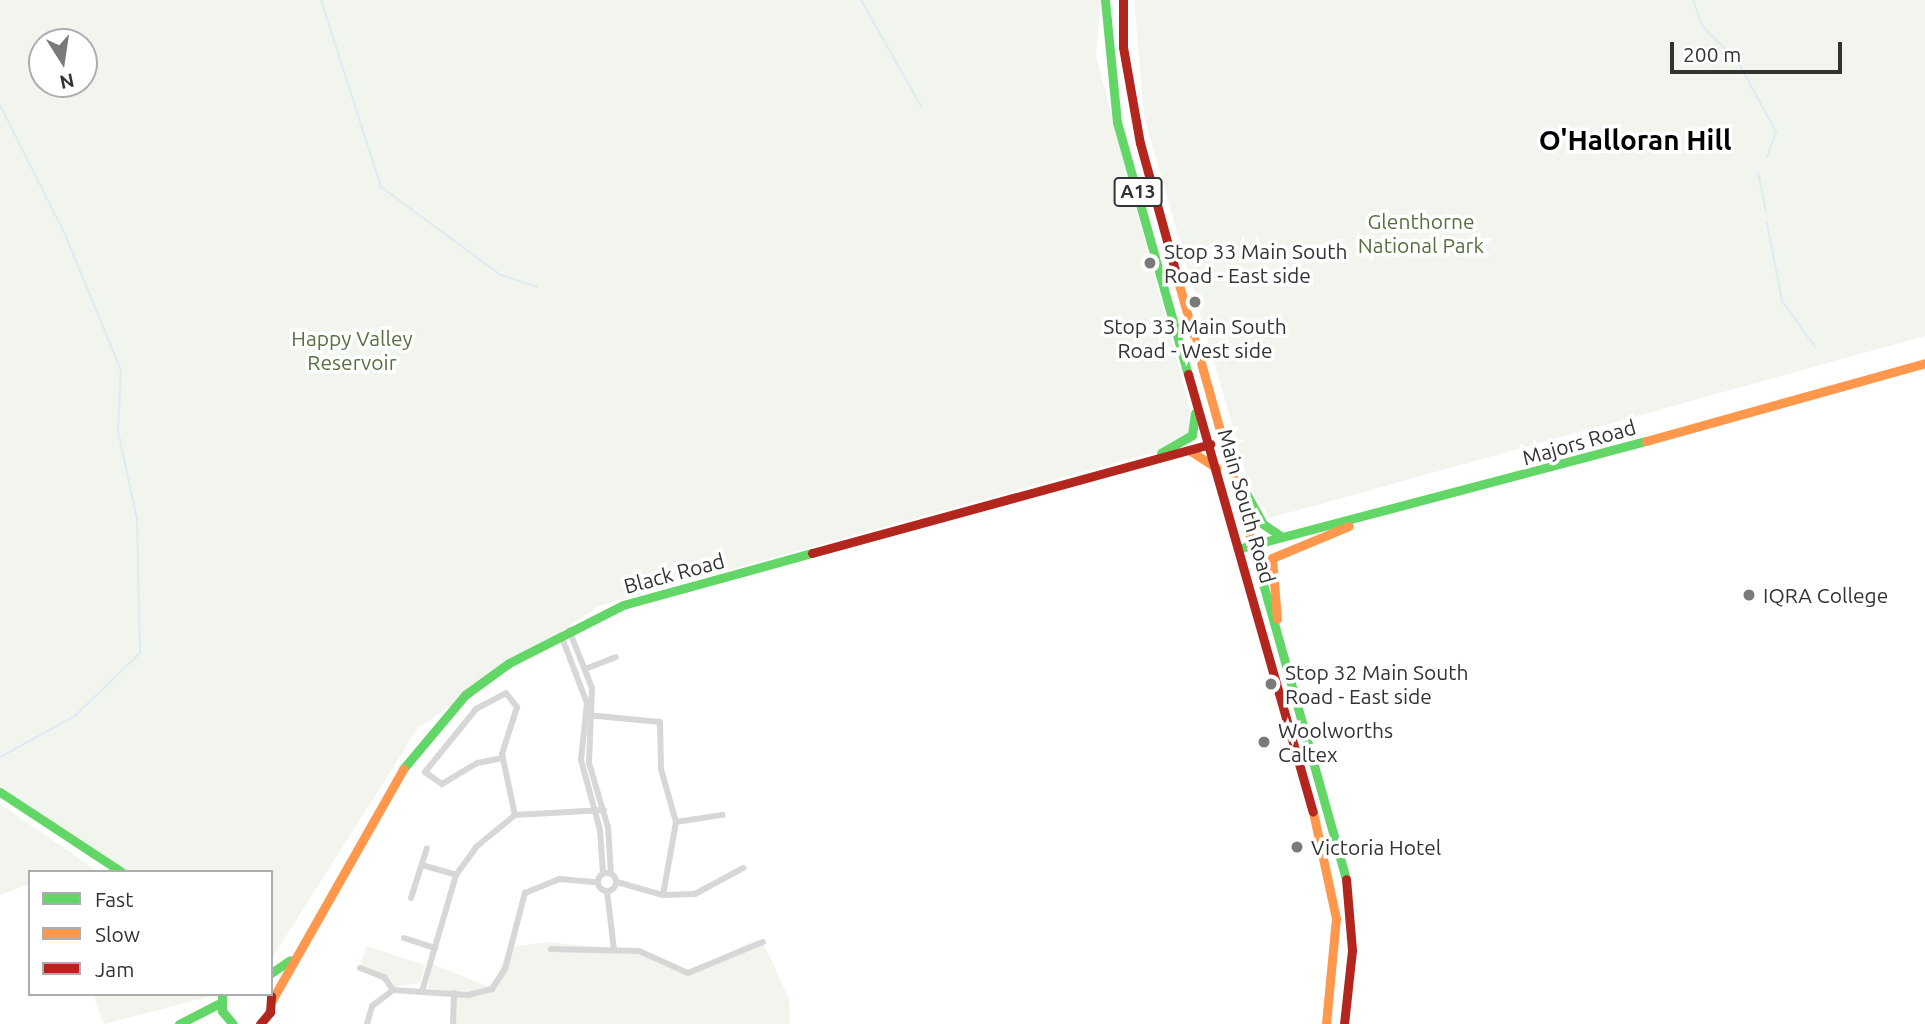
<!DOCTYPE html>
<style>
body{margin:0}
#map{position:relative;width:1925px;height:1024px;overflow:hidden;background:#fff;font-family:Ubuntu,sans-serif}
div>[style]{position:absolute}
.green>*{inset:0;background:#f1f5ed}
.stream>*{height:2px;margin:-1px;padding:0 1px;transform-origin:1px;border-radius:1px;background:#ddebf3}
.street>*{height:6px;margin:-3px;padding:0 3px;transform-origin:3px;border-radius:3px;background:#d7d7d7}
.street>.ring{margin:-3px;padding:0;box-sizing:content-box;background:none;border:6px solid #d7d7d7;border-radius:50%}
.fast>*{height:9px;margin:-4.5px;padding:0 4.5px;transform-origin:4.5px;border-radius:4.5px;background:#63d668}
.slow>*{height:9px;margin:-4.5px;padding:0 4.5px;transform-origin:4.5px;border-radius:4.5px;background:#ff974d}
.jam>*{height:9px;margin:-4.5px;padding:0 4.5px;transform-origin:4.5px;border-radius:4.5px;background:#b3261e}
.dots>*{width:19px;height:19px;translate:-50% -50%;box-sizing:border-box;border:4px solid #fff;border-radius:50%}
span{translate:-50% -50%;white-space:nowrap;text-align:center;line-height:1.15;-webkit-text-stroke:7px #fff;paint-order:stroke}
.shield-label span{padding:2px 5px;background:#fff;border:2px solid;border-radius:5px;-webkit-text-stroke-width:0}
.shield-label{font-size:19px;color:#333;font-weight:700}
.park-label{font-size:21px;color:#56703f}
.poi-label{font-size:21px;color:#333}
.left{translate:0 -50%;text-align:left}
.street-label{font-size:21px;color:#333}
.district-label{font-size:28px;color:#000;font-weight:700}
.legend{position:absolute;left:28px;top:870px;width:245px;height:126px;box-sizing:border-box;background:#fff;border:2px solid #adadad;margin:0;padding:9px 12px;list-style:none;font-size:21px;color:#333}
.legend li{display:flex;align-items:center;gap:14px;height:35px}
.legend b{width:35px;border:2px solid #adadad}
.north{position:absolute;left:28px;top:28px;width:70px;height:70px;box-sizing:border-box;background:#fff;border:2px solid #adadad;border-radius:50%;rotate:168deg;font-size:19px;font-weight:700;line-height:28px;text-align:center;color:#333}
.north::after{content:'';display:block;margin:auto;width:24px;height:32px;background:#7a7a7a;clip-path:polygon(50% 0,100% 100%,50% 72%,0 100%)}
.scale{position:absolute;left:1670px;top:42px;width:172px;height:32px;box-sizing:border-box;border:4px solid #333;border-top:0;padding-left:9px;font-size:21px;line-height:24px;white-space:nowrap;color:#333;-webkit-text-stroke:5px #fff;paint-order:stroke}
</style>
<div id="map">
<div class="green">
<i style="clip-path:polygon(evenodd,0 0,1101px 0,1096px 56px,1198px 440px,599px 606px,418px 728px,271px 960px,271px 872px,124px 872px,0 785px,0 0,42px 42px,84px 42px,84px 84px,42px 84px,42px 42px)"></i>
<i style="clip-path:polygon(1134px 0,1925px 0,1925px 336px,1270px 518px,1250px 488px,1144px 116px)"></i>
<i style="clip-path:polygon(0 804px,99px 872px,30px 872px,30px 884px,0 895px)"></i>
<i style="clip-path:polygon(547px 942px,639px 951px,688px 973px,746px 944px,763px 942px,789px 999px,790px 1024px,453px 1024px,454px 993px,428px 988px,432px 964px,492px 988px,509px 947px)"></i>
<i style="clip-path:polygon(366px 946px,425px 965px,420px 983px,392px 987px,360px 968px)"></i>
<i style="clip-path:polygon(93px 994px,207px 994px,208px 997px,104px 1024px)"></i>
</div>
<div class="stream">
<i style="left:321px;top:0;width:196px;rotate:72.2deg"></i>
<i style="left:381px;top:187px;width:149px;rotate:36.3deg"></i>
<i style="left:501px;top:275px;width:38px;rotate:18deg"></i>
<i style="left:861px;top:0;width:124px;rotate:60.5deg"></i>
<i style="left:1693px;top:0;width:29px;rotate:70deg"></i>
<i style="left:1703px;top:27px;width:49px;rotate:45deg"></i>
<i style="left:1738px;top:62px;width:80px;rotate:61.5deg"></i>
<i style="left:1776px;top:132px;width:27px;rotate:110deg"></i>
<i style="left:0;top:105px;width:142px;rotate:63.3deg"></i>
<i style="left:64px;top:232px;width:149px;rotate:67.6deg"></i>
<i style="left:121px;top:370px;width:61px;rotate:92.8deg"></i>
<i style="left:118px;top:431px;width:90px;rotate:77.8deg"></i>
<i style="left:137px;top:519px;width:134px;rotate:88.7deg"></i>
<i style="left:140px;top:653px;width:91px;rotate:135.9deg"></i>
<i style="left:75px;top:716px;width:85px;rotate:151.3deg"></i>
<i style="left:1758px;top:172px;width:41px;rotate:78.7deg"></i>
<i style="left:1767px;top:223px;width:79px;rotate:79.1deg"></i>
<i style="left:1782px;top:301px;width:57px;rotate:54.3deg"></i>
</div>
<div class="street">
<i style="left:569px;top:630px;width:62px;rotate:68.4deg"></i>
<i style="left:592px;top:688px;width:75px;rotate:92.3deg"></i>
<i style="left:589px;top:763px;width:67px;rotate:73.5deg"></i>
<i style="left:608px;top:827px;width:46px;rotate:86.3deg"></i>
<i style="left:561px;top:635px;width:73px;rotate:69.1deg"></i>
<i style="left:587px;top:703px;width:57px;rotate:96deg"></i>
<i style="left:581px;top:760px;width:73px;rotate:74.8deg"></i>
<i style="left:600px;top:830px;width:43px;rotate:86deg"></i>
<i style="left:585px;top:669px;width:33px;rotate:-21deg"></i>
<i style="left:587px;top:715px;width:73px;rotate:5.5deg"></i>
<i style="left:660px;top:722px;width:47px;rotate:88.8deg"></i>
<i style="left:661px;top:769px;width:55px;rotate:74.2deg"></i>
<i style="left:676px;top:822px;width:74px;rotate:100.1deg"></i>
<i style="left:503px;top:758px;width:26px;rotate:169deg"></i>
<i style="left:477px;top:763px;width:41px;rotate:149deg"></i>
<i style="left:442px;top:784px;width:21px;rotate:-145deg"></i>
<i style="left:425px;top:772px;width:81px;rotate:-51deg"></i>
<i style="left:476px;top:709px;width:34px;rotate:-28deg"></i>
<i style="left:506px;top:693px;width:18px;rotate:52deg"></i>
<i style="left:517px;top:707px;width:49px;rotate:107.7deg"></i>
<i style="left:502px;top:754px;width:62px;rotate:78deg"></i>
<i style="left:676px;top:822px;width:47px;rotate:-8.7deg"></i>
<i style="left:422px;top:865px;width:35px;rotate:16deg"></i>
<i class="ring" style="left:598px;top:873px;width:12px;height:12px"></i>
<i style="left:617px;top:882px;width:48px;rotate:15.8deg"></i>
<i style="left:663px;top:895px;width:32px;rotate:-2deg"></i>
<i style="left:695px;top:894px;width:55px;rotate:-28.4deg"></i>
<i style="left:607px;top:892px;width:57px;rotate:83deg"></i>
<i style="left:411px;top:898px;width:52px;rotate:-72.3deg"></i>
<i style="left:404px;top:938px;width:33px;rotate:18deg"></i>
<i style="left:551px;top:949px;width:88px;rotate:1.3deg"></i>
<i style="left:639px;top:951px;width:54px;rotate:24.2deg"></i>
<i style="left:688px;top:973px;width:81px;rotate:-22.5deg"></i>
<i style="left:360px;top:968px;width:26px;rotate:21deg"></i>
<i style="left:384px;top:977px;width:16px;rotate:55deg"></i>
<i style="left:423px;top:988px;width:118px;rotate:-73.7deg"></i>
<i style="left:456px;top:875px;width:34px;rotate:-54deg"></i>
<i style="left:476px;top:847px;width:50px;rotate:-39.4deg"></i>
<i style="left:515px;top:815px;width:89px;rotate:-3.2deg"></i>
<i style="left:367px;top:1024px;width:19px;rotate:-74deg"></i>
<i style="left:372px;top:1006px;width:26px;rotate:-37deg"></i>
<i style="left:393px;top:990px;width:75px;rotate:3.8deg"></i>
<i style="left:468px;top:995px;width:25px;rotate:-14deg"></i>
<i style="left:492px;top:989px;width:24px;rotate:-57deg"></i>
<i style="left:505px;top:969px;width:79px;rotate:-75.3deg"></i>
<i style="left:525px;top:893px;width:37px;rotate:-22deg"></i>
<i style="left:559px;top:879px;width:38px;rotate:5deg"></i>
<i style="left:453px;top:1024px;width:31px;rotate:-88deg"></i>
</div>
<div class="fast">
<i style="left:1105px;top:0;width:123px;rotate:84.4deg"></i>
<i style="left:1117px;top:122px;width:262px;rotate:74.3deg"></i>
<i style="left:1161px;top:453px;width:36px;rotate:-30deg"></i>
<i style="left:1192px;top:435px;width:22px;rotate:-82deg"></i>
<i style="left:1247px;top:495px;width:33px;rotate:61deg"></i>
<i style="left:1263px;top:524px;width:23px;rotate:34deg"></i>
<i style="left:1241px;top:548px;width:419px;rotate:-14.8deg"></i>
<i style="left:1258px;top:566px;width:325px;rotate:74.3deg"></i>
<i style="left:403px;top:769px;width:97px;rotate:-50deg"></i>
<i style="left:465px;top:695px;width:54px;rotate:-36deg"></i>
<i style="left:509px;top:663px;width:128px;rotate:-27deg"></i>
<i style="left:623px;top:605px;width:196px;rotate:-15.4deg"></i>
<i style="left:0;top:792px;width:146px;rotate:33.3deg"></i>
<i style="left:271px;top:973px;width:23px;rotate:-34deg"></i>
<i style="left:222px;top:994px;width:17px;rotate:90deg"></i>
<i style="left:222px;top:1011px;width:17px;rotate:50deg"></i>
<i style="left:179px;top:1024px;width:46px;rotate:-27.1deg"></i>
</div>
<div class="slow">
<i style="left:1178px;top:281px;width:296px;rotate:74.3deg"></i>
<i style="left:1646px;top:441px;width:290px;rotate:-15.6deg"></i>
<i style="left:1189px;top:450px;width:33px;rotate:33deg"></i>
<i style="left:1277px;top:619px;width:61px;rotate:-94.7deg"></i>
<i style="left:1272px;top:558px;width:83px;rotate:-22.6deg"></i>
<i style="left:1313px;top:812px;width:108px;rotate:77.8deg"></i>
<i style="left:1336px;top:918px;width:106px;rotate:95.4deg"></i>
<i style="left:272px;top:1000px;width:266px;rotate:-60.4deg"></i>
</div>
<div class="jam">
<i style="left:1123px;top:0;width:47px;rotate:90deg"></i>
<i style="left:1123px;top:47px;width:97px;rotate:80deg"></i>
<i style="left:1140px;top:143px;width:143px;rotate:74.6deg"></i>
<i style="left:1188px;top:374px;width:455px;rotate:74.1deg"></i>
<i style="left:812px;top:553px;width:413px;rotate:-15.3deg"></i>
<i style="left:260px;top:1024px;width:16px;rotate:-50deg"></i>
<i style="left:270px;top:1012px;width:16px;rotate:-86deg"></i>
<i style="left:1344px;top:1024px;width:74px;rotate:-83.8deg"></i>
<i style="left:1352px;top:950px;width:71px;rotate:-94.8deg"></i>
</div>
<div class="dots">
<i style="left:1150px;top:263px;background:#7a7a7a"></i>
<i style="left:1195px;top:302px;background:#7a7a7a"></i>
<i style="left:1749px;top:595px;background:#7a7a7a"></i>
<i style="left:1271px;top:684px;background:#7a7a7a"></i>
<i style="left:1264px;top:742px;background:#7a7a7a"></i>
<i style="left:1297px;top:847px;background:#7a7a7a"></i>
</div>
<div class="shield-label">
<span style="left:1138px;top:192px">A13</span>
</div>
<div class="park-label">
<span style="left:1421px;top:233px">Glenthorne<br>National Park</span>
<span style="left:352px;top:350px">Happy Valley<br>Reservoir</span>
</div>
<div class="poi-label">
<span class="left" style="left:1164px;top:263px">Stop 33 Main South<br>Road - East side</span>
<span style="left:1195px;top:338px">Stop 33 Main South<br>Road - West side</span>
<span class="left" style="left:1763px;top:595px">IQRA College</span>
<span class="left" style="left:1285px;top:684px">Stop 32 Main South<br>Road - East side</span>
<span class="left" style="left:1278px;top:742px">Woolworths<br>Caltex</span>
<span class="left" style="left:1311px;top:847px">Victoria Hotel</span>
</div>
<div class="street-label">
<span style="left:1579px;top:442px;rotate:-16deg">Majors Road</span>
<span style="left:1247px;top:506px;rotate:74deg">Main South Road</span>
<span style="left:674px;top:573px;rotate:-15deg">Black Road</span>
</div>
<div class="district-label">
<span style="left:1635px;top:140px">O'Halloran Hill</span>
</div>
<ul class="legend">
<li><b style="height:9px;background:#63d668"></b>Fast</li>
<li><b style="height:9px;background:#ff974d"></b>Slow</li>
<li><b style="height:9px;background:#b3261e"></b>Jam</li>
</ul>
<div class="north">N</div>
<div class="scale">200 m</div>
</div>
